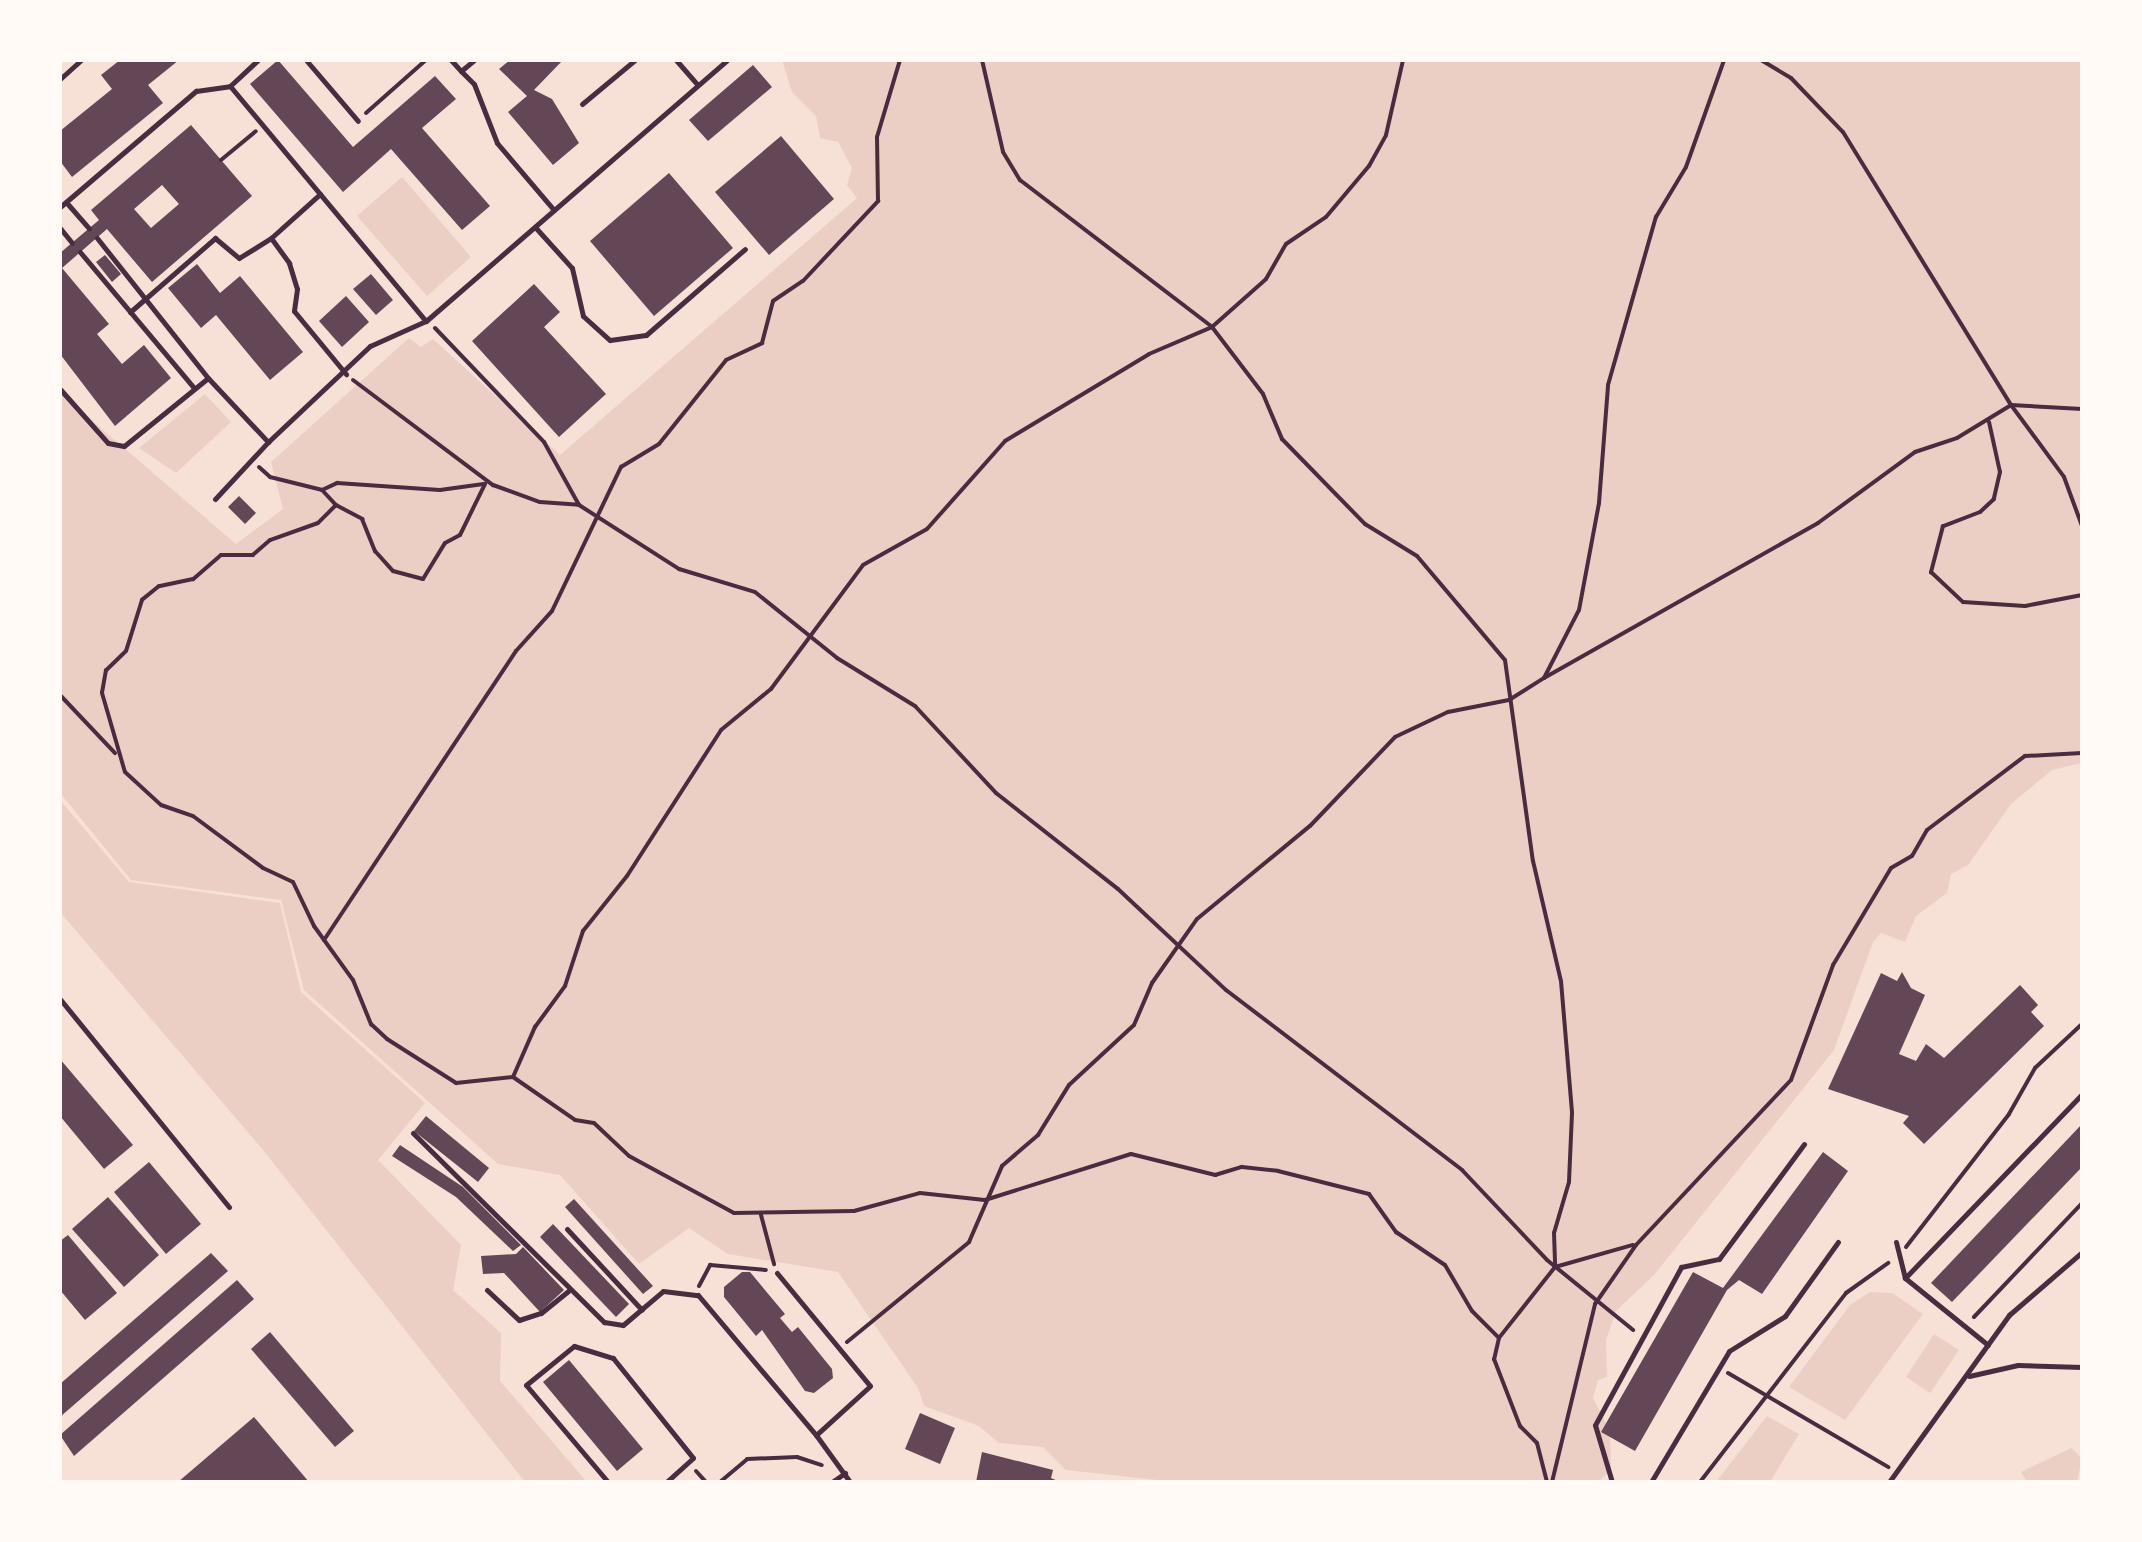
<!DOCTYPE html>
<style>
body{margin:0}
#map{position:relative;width:2142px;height:1542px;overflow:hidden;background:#f7e1d7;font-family:"PT Sans Narrow",sans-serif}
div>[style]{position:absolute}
.green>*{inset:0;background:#ebcfc5}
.building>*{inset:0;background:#644757}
.path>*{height:4px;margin:-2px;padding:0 2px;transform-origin:2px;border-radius:2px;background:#4a2c40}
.service>*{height:5px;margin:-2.5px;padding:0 2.5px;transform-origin:2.5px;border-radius:2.5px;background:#4a2c40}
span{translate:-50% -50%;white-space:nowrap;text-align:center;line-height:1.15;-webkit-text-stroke:10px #fffaf5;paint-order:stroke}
.frame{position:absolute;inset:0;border:62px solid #fffaf5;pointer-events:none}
</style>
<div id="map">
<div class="green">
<i style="clip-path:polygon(782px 60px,2082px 60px,2082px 763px,2052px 770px,2011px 804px,1968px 865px,1951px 874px,1947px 893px,1916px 916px,1905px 942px,1881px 933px,1873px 942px,1834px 1050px,1654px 1275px,1616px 1311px,1606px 1340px,1607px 1377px,1598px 1380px,1593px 1398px,1610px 1431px,1611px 1470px,1598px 1482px,1175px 1482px,1066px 1470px,1043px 1447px,999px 1443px,979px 1426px,924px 1406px,918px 1388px,838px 1272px,728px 1254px,689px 1228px,639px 1264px,560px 1175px,498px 1164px,304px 990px,281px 900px,131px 880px,60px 793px,60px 393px,236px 544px,283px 509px,271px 462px,409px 338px,421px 347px,433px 339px,560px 455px,857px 198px,847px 185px,852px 168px,838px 142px,820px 138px,816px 116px,792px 92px)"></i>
<i style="clip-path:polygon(402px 177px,471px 257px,427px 296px,357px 216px)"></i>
<i style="clip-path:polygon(205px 394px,231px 422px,176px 473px,139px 448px)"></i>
<i style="clip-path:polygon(60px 800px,129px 882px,280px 903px,301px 992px,425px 1103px,378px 1160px,461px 1245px,453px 1290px,501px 1333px,500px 1381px,587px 1482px,525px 1482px,263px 1150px,60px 912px)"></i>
<i style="clip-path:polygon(1870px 1292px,1892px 1293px,1923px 1314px,1845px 1420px,1789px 1387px,1850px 1305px)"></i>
<i style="clip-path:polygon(1934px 1334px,1959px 1350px,1930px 1393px,1906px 1377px)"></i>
<i style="clip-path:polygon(1767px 1416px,1799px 1434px,1770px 1482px,1716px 1482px)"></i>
<i style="clip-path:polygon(2071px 1448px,2082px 1458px,2077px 1482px,2027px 1482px,2021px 1472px)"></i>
</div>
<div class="building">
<i style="clip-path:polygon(120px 60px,179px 60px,148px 85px,163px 103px,72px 177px,60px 161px,60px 131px,112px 89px,101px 75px)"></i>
<i style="clip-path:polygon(278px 60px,353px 147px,435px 76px,456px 99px,422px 128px,490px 206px,462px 230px,391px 149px,343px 192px,250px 84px)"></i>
<i style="clip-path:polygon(510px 60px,563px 60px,534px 90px,552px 99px,579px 143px,553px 165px,508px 112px,527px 96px,499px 69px)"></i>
<i style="clip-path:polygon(753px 65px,772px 87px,708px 141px,689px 120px)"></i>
<i style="clip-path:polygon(evenodd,191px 125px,252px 196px,152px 282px,107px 229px,62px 268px,109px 324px,97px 334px,122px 364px,144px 345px,171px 378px,115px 426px,60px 354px,60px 253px,99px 220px,91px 210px,191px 125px,162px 185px,179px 204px,151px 228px,134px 209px,162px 185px)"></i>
<i style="clip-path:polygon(781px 136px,834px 199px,769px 255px,715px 192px)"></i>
<i style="clip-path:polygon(669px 173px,733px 248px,654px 316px,590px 241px)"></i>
<i style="clip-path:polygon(105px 255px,121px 274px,112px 282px,96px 262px)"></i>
<i style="clip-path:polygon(197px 264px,220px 293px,240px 276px,303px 352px,270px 380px,216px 315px,201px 328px,168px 288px)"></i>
<i style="clip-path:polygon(371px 274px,393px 300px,376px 315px,353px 289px)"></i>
<i style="clip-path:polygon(534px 284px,560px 312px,544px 327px,606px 394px,559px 437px,472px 341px)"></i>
<i style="clip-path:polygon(346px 296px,369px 322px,342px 347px,319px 321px)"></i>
<i style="clip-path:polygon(239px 496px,256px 513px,245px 524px,228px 507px)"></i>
<i style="clip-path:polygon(1902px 972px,1911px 988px,1925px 995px,1899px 1054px,1916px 1061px,1926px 1044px,1944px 1058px,2020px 985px,2038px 1005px,2031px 1012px,2044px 1026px,1924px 1144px,1903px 1123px,1909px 1116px,1828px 1089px,1881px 973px,1897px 981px)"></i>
<i style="clip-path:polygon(60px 1059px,133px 1145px,104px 1169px,60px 1116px)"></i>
<i style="clip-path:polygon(426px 1116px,489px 1168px,478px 1182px,414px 1131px)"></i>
<i style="clip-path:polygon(2082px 1124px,2082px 1167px,1952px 1302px,1931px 1283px)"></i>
<i style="clip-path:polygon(400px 1145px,463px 1187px,521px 1245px,513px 1251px,456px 1197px,392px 1156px)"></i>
<i style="clip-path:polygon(1823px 1152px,1848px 1171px,1762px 1294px,1739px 1280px,1727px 1290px,1635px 1451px,1601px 1432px,1693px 1272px,1723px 1288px)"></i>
<i style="clip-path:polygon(149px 1162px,201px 1224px,166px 1254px,114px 1192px)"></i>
<i style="clip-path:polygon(108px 1197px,159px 1255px,124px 1287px,72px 1229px)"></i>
<i style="clip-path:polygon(574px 1199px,653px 1286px,643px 1294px,565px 1207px)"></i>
<i style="clip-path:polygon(553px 1224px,629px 1304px,616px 1317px,540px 1237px)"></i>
<i style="clip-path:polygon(68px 1235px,117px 1293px,85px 1320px,60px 1290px,60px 1241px)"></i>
<i style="clip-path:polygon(523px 1247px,564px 1290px,540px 1312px,504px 1273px,483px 1274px,481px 1256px,516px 1254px)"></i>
<i style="clip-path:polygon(211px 1253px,228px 1271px,60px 1417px,60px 1384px)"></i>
<i style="clip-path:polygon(742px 1272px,750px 1272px,785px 1314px,780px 1318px,792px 1332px,798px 1327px,832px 1369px,833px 1378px,814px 1393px,805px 1391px,762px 1330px,756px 1336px,724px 1297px,724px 1287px)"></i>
<i style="clip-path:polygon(237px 1280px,254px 1299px,74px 1456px,60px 1435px)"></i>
<i style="clip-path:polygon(270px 1332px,354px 1431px,335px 1447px,251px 1349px)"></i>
<i style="clip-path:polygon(569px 1360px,643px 1449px,617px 1471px,543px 1382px)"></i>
<i style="clip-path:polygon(920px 1413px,955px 1428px,940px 1464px,905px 1449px)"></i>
<i style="clip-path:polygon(254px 1417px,309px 1482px,178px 1482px)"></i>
<i style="clip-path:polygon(982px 1452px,1053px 1470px,1051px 1478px,1060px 1482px,976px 1482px)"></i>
</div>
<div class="path">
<i style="left:982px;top:60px;width:94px;rotate:77.1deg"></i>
<i style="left:1003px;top:152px;width:33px;rotate:59deg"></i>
<i style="left:1020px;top:180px;width:242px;rotate:37.4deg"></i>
<i style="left:1212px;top:327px;width:84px;rotate:52.7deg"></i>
<i style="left:1263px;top:394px;width:49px;rotate:67.1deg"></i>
<i style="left:1282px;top:439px;width:119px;rotate:45.7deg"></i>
<i style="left:1365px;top:524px;width:61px;rotate:31.6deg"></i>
<i style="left:1417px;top:556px;width:136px;rotate:49.8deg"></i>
<i style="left:1505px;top:660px;width:203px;rotate:82.1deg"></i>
<i style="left:1533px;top:861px;width:123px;rotate:76.9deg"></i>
<i style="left:1561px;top:981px;width:132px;rotate:85.2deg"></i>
<i style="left:1572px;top:1113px;width:69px;rotate:92.5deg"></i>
<i style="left:1569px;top:1182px;width:53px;rotate:106.4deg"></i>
<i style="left:1554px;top:1233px;width:34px;rotate:88deg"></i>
<i style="left:1555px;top:1267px;width:90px;rotate:128.3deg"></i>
<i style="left:1499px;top:1338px;width:22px;rotate:103deg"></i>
<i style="left:1494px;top:1359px;width:72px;rotate:68.8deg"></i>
<i style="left:1520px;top:1426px;width:24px;rotate:45deg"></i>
<i style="left:1537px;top:1443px;width:40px;rotate:75.6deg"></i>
<i style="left:1761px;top:60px;width:35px;rotate:31deg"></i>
<i style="left:1791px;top:78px;width:75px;rotate:46.1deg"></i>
<i style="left:1843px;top:132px;width:321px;rotate:58.4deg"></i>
<i style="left:2011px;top:405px;width:89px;rotate:53.6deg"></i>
<i style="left:2064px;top:477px;width:52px;rotate:69.8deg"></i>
<i style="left:366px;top:113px;width:80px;rotate:-41.5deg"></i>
<i style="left:221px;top:160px;width:45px;rotate:-39.6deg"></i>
<i style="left:435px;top:328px;width:158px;rotate:46.3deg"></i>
<i style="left:544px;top:442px;width:72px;rotate:60.9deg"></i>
<i style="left:353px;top:380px;width:175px;rotate:36.9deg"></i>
<i style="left:493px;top:485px;width:50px;rotate:19.9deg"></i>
<i style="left:540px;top:502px;width:39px;rotate:4deg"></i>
<i style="left:579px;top:505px;width:119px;rotate:32.6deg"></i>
<i style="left:679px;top:569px;width:79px;rotate:16.8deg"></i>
<i style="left:755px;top:592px;width:105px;rotate:38.8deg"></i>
<i style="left:837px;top:658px;width:92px;rotate:31.6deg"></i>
<i style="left:915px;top:706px;width:119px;rotate:47deg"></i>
<i style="left:996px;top:793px;width:155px;rotate:38.2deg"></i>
<i style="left:1118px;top:889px;width:148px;rotate:43.1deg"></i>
<i style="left:1226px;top:990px;width:297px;rotate:37.3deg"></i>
<i style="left:1462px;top:1170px;width:124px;rotate:46.6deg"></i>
<i style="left:1547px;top:1260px;width:111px;rotate:39.1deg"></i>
<i style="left:1989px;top:422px;width:51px;rotate:77.6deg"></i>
<i style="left:2000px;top:472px;width:28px;rotate:103deg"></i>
<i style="left:1994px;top:499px;width:19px;rotate:137deg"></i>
<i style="left:1980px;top:512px;width:40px;rotate:159deg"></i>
<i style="left:1943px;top:526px;width:48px;rotate:104.6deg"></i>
<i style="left:1931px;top:572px;width:44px;rotate:43.2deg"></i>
<i style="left:1963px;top:602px;width:62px;rotate:3.7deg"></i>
<i style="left:2025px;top:606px;width:58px;rotate:-10.9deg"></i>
<i style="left:259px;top:467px;width:15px;rotate:42deg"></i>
<i style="left:270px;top:477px;width:54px;rotate:14deg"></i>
<i style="left:322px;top:490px;width:21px;rotate:47deg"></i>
<i style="left:336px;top:505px;width:25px;rotate:135deg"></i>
<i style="left:318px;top:523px;width:51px;rotate:160.5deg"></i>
<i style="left:270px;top:540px;width:23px;rotate:139deg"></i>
<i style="left:253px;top:555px;width:32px;rotate:180deg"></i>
<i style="left:221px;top:555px;width:37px;rotate:139deg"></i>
<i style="left:193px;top:579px;width:35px;rotate:168deg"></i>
<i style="left:159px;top:586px;width:22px;rotate:141deg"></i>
<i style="left:142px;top:600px;width:53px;rotate:107.4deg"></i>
<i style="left:126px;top:651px;width:28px;rotate:136deg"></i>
<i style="left:106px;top:670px;width:23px;rotate:100deg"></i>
<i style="left:102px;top:693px;width:82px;rotate:73.8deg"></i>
<i style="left:125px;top:772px;width:49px;rotate:42.5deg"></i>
<i style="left:161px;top:805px;width:34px;rotate:19deg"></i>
<i style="left:193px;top:816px;width:87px;rotate:36.6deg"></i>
<i style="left:263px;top:868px;width:33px;rotate:25deg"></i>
<i style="left:293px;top:882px;width:49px;rotate:64.5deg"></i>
<i style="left:314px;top:926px;width:67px;rotate:54.2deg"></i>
<i style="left:353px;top:980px;width:48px;rotate:67.8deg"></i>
<i style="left:371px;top:1024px;width:22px;rotate:43deg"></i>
<i style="left:387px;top:1039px;width:82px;rotate:32.5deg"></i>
<i style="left:456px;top:1083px;width:57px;rotate:-6deg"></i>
<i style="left:513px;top:1077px;width:75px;rotate:34.7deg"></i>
<i style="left:575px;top:1120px;width:19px;rotate:9deg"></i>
<i style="left:594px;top:1123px;width:48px;rotate:43.3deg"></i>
<i style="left:629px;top:1156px;width:119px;rotate:28.5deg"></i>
<i style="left:734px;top:1213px;width:120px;rotate:-1deg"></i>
<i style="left:854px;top:1211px;width:68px;rotate:-15.3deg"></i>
<i style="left:920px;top:1193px;width:65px;rotate:6.1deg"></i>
<i style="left:985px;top:1200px;width:153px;rotate:-17.5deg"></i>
<i style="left:1131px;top:1154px;width:87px;rotate:14deg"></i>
<i style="left:1215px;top:1175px;width:28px;rotate:-17deg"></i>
<i style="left:1242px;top:1167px;width:36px;rotate:6deg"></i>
<i style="left:1278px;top:1171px;width:94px;rotate:14.2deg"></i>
<i style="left:1369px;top:1194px;width:47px;rotate:54.6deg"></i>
<i style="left:1396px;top:1232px;width:59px;rotate:34deg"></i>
<i style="left:1445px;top:1265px;width:53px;rotate:59.6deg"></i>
<i style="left:1472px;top:1311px;width:38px;rotate:45deg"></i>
<i style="left:322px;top:490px;width:17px;rotate:-25deg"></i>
<i style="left:337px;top:483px;width:103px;rotate:3.9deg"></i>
<i style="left:440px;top:490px;width:44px;rotate:-7.8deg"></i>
<i style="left:336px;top:505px;width:30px;rotate:28deg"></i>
<i style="left:362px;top:519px;width:35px;rotate:68deg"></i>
<i style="left:375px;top:551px;width:27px;rotate:48deg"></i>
<i style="left:393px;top:571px;width:31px;rotate:15deg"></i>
<i style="left:423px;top:579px;width:42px;rotate:-58.6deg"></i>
<i style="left:445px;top:543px;width:17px;rotate:-28deg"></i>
<i style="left:460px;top:535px;width:57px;rotate:-63.9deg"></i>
<i style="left:1544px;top:678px;width:315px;rotate:-29.5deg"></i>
<i style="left:1818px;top:523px;width:120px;rotate:-36.2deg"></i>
<i style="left:1915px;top:452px;width:44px;rotate:-18.4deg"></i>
<i style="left:1957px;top:438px;width:63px;rotate:-31.4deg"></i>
<i style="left:2011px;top:405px;width:71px;rotate:3.2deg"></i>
<i style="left:60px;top:695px;width:80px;rotate:46.5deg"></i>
<i style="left:324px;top:940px;width:347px;rotate:-56.4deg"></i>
<i style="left:516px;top:651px;width:54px;rotate:-48deg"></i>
<i style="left:552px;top:611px;width:160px;rotate:-64.4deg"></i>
<i style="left:621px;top:467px;width:44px;rotate:-31.2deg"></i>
<i style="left:659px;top:444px;width:107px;rotate:-51.4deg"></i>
<i style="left:726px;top:360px;width:40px;rotate:-25deg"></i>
<i style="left:762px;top:343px;width:43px;rotate:-75.3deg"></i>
<i style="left:773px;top:301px;width:36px;rotate:-34deg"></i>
<i style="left:803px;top:281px;width:110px;rotate:-46.8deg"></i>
<i style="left:878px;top:201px;width:64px;rotate:-90.9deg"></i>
<i style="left:877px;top:137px;width:80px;rotate:-73.4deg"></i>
<i style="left:513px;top:1077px;width:55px;rotate:-66.3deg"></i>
<i style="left:535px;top:1027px;width:51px;rotate:-53.8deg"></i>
<i style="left:565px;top:986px;width:58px;rotate:-71.9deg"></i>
<i style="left:583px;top:931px;width:70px;rotate:-51.3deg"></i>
<i style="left:627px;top:876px;width:174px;rotate:-57.2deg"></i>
<i style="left:721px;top:730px;width:65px;rotate:-39.4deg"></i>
<i style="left:771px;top:689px;width:154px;rotate:-53.4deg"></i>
<i style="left:863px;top:565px;width:73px;rotate:-29.4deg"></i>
<i style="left:927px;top:529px;width:118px;rotate:-48.4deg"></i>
<i style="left:1005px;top:441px;width:168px;rotate:-31.1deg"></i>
<i style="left:1149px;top:354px;width:69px;rotate:-23.2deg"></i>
<i style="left:1212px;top:327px;width:72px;rotate:-41.6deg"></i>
<i style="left:1266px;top:279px;width:40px;rotate:-60.3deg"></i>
<i style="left:1286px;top:244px;width:48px;rotate:-34deg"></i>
<i style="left:1326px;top:217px;width:67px;rotate:-49.9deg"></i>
<i style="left:1369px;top:166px;width:35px;rotate:-61deg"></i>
<i style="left:1386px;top:135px;width:77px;rotate:-77.2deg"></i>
<i style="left:761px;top:1215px;width:51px;rotate:75.1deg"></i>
<i style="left:1906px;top:1247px;width:168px;rotate:-52.2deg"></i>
<i style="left:2009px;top:1114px;width:53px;rotate:-60.5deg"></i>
<i style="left:2035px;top:1068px;width:64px;rotate:-43.1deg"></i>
<i style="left:1555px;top:1267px;width:81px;rotate:-15.8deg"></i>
<i style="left:699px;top:1286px;width:24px;rotate:-62deg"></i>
<i style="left:710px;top:1265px;width:56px;rotate:5.1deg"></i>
<i style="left:1974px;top:1317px;width:157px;rotate:-46.5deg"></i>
<i style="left:847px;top:1342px;width:158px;rotate:-39.3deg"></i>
<i style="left:969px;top:1242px;width:83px;rotate:-66.5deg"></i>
<i style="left:1002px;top:1166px;width:48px;rotate:-40.7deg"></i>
<i style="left:1038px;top:1135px;width:59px;rotate:-58.2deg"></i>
<i style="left:1069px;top:1085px;width:88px;rotate:-42.7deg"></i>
<i style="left:1134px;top:1025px;width:46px;rotate:-66.8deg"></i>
<i style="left:1152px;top:983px;width:78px;rotate:-54.9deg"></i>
<i style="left:1197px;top:919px;width:146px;rotate:-39.5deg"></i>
<i style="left:1310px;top:826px;width:123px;rotate:-46.3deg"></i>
<i style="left:1395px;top:737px;width:59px;rotate:-25.3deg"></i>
<i style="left:1448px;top:712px;width:62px;rotate:-11.1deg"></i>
<i style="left:1509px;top:700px;width:41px;rotate:-32.2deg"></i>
<i style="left:1544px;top:678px;width:76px;rotate:-62.8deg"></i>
<i style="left:1579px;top:610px;width:109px;rotate:-79.4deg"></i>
<i style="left:1599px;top:503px;width:118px;rotate:-85.6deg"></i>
<i style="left:1608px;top:385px;width:175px;rotate:-74.1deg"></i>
<i style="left:1656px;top:217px;width:58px;rotate:-59deg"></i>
<i style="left:1686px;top:167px;width:114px;rotate:-70.4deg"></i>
<i style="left:1728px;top:1373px;width:186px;rotate:30.4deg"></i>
<i style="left:696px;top:1471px;width:15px;rotate:48deg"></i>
<i style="left:720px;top:1482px;width:35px;rotate:-40deg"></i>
<i style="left:747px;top:1459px;width:50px;rotate:-2.3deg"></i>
<i style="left:797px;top:1457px;width:26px;rotate:18deg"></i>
<i style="left:1552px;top:1482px;width:183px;rotate:-76.4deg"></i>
<i style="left:1595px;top:1304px;width:72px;rotate:-55.2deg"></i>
<i style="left:1636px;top:1245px;width:226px;rotate:-46.8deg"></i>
<i style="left:1791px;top:1080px;width:122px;rotate:-69.9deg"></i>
<i style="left:1833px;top:965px;width:113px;rotate:-59.1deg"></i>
<i style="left:1891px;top:868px;width:24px;rotate:-30deg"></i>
<i style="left:1912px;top:856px;width:30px;rotate:-60deg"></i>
<i style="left:1927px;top:830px;width:123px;rotate:-37.1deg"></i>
<i style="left:2025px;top:756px;width:57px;rotate:-3deg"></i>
<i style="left:1700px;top:1482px;width:239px;rotate:-52.3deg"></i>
<i style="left:1846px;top:1293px;width:52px;rotate:-35.5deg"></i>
</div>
<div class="service">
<i style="left:306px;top:60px;width:80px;rotate:49.6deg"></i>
<i style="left:451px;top:60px;width:15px;rotate:48deg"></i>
<i style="left:461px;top:71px;width:17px;rotate:-40deg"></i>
<i style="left:676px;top:60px;width:32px;rotate:49deg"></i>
<i style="left:461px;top:71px;width:18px;rotate:45deg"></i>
<i style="left:474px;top:84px;width:63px;rotate:68.7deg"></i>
<i style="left:497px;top:143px;width:88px;rotate:49.6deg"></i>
<i style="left:60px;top:79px;width:28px;rotate:-42deg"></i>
<i style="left:230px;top:86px;width:306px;rotate:50.2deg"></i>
<i style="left:582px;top:104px;width:69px;rotate:-39.7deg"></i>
<i style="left:66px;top:202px;width:35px;rotate:49deg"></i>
<i style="left:60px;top:207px;width:179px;rotate:-40.5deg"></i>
<i style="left:196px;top:91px;width:34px;rotate:-8deg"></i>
<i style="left:230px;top:86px;width:38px;rotate:-43deg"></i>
<i style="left:535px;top:227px;width:55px;rotate:47.9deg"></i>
<i style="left:572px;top:268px;width:49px;rotate:77.1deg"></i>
<i style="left:583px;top:316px;width:36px;rotate:42deg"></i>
<i style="left:610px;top:340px;width:36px;rotate:-8deg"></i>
<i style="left:646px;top:335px;width:131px;rotate:-41deg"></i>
<i style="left:60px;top:228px;width:19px;rotate:51deg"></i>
<i style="left:97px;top:238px;width:179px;rotate:51.6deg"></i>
<i style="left:271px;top:238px;width:66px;rotate:-41.9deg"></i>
<i style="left:80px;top:252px;width:177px;rotate:50deg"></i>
<i style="left:130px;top:312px;width:113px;rotate:-41deg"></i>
<i style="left:215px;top:238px;width:31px;rotate:40deg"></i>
<i style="left:239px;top:258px;width:38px;rotate:-32deg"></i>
<i style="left:271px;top:238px;width:31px;rotate:54deg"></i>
<i style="left:289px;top:263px;width:27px;rotate:73deg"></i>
<i style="left:297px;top:289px;width:22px;rotate:98deg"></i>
<i style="left:294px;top:311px;width:82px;rotate:50.5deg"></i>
<i style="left:60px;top:389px;width:72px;rotate:48.4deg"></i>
<i style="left:108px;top:443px;width:16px;rotate:11deg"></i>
<i style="left:124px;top:446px;width:108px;rotate:-39deg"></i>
<i style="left:208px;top:378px;width:88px;rotate:46.8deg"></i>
<i style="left:268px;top:442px;width:140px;rotate:-43.3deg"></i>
<i style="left:370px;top:346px;width:61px;rotate:-24.1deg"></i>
<i style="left:426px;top:321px;width:398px;rotate:-40.9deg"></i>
<i style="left:215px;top:499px;width:78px;rotate:-47.1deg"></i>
<i style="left:60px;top:999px;width:268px;rotate:50.9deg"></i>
<i style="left:413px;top:1133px;width:269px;rotate:44.7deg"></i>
<i style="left:604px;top:1322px;width:19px;rotate:9deg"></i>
<i style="left:623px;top:1325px;width:52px;rotate:-40.4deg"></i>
<i style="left:663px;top:1291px;width:35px;rotate:7deg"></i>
<i style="left:698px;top:1295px;width:183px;rotate:49.9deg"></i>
<i style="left:567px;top:1229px;width:110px;rotate:47.2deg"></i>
<i style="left:1896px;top:1242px;width:37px;rotate:76deg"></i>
<i style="left:777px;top:1273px;width:146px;rotate:50.5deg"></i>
<i style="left:870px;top:1386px;width:73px;rotate:137.8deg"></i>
<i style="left:816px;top:1435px;width:58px;rotate:54.1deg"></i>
<i style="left:487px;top:1290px;width:44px;rotate:43.2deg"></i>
<i style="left:519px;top:1320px;width:23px;rotate:-18deg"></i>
<i style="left:541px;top:1313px;width:35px;rotate:-39deg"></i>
<i style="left:1988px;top:1345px;width:107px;rotate:-141.1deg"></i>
<i style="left:1905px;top:1278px;width:255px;rotate:-46.1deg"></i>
<i style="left:1969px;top:1376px;width:50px;rotate:-12.7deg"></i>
<i style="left:2018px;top:1365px;width:64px;rotate:1.8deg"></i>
<i style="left:608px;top:1482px;width:127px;rotate:-130.2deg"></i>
<i style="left:526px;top:1385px;width:62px;rotate:-39.1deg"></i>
<i style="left:574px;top:1346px;width:41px;rotate:17.1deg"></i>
<i style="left:613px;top:1358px;width:128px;rotate:51.3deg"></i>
<i style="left:693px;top:1458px;width:36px;rotate:138deg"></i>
<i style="left:832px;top:1482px;width:16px;rotate:-35deg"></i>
<i style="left:1612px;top:1482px;width:59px;rotate:-106.6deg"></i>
<i style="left:1595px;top:1425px;width:180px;rotate:-61.4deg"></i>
<i style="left:1681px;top:1267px;width:39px;rotate:-12deg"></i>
<i style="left:1719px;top:1259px;width:143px;rotate:-53.5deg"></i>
<i style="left:1651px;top:1482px;width:152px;rotate:-59.2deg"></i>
<i style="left:1729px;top:1351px;width:66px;rotate:-32deg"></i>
<i style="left:1785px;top:1316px;width:91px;rotate:-54.4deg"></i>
<i style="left:1889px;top:1482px;width:206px;rotate:-54.3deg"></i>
<i style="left:2009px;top:1315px;width:96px;rotate:-40.8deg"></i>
</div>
<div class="frame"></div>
</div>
